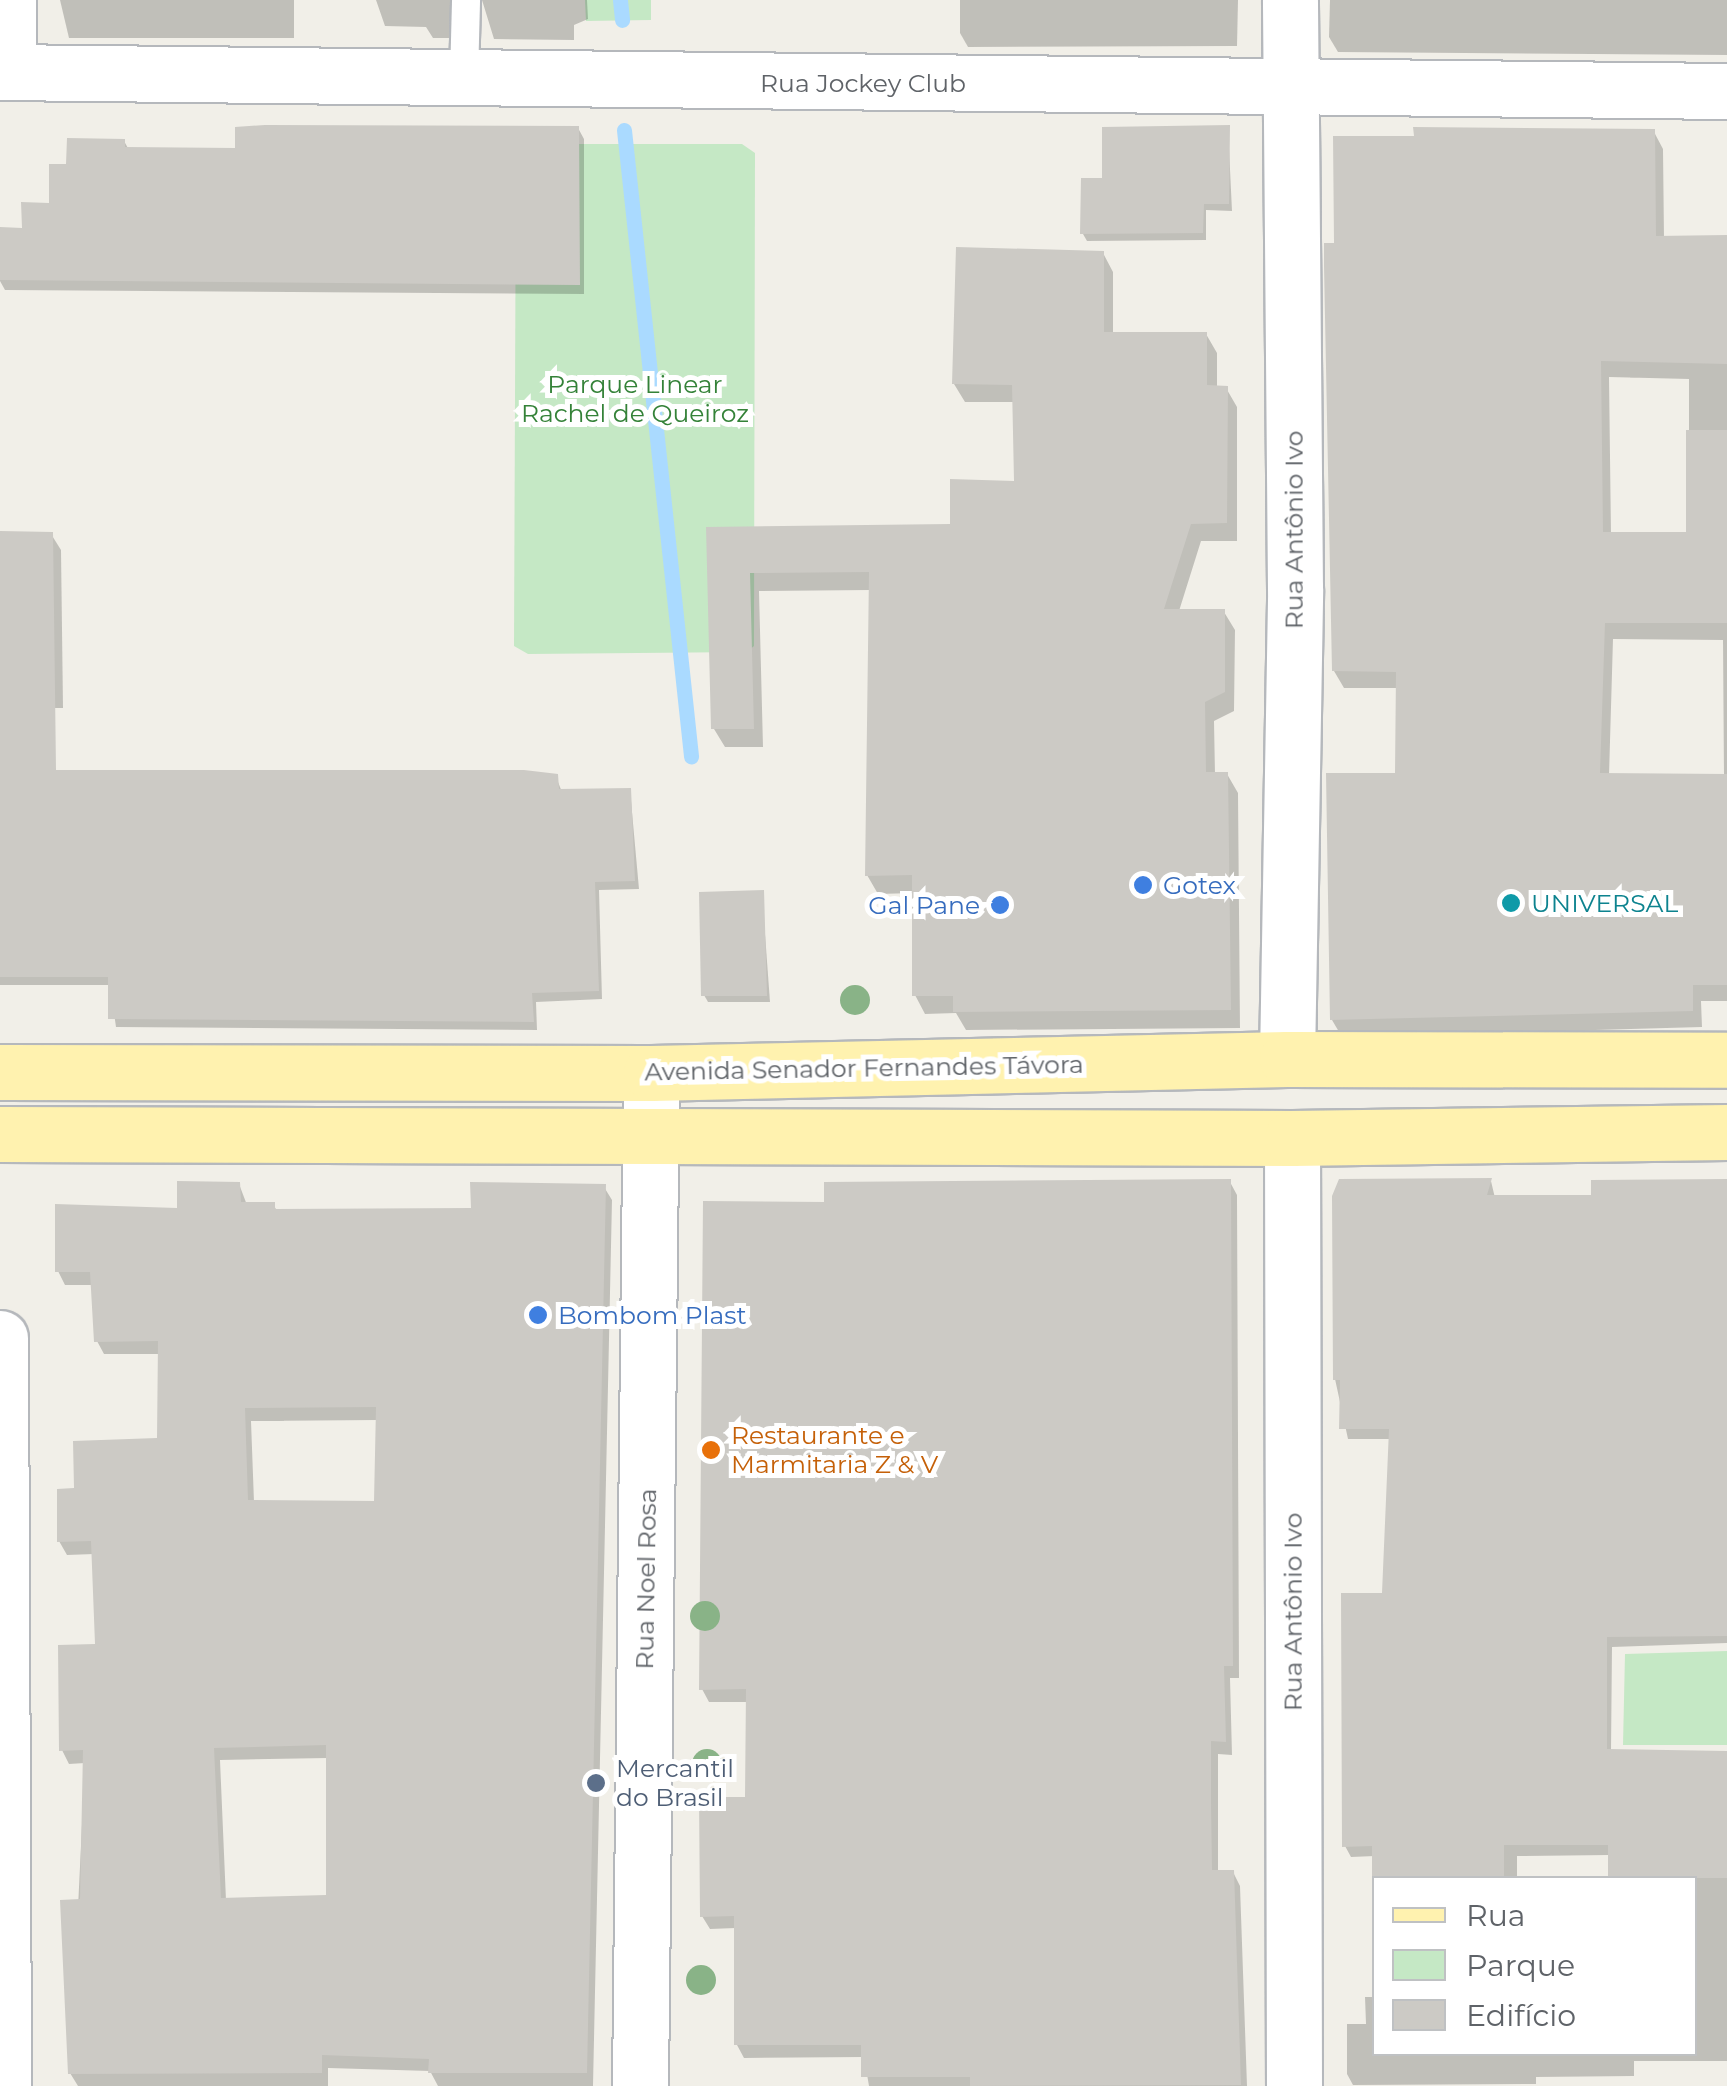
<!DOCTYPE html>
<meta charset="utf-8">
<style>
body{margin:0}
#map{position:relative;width:1727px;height:2086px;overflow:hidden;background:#f1efe8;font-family:Montserrat,sans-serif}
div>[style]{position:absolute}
.green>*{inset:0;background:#c5e8c5}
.shadow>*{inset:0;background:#0003}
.stream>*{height:15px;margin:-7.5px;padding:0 7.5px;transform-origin:7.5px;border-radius:7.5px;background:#aadaff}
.building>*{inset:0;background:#cccac5}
.roads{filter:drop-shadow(2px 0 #b5b8bc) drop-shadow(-2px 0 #b5b8bc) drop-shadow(0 2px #b5b8bc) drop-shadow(0 -2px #b5b8bc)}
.service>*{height:28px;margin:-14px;padding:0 14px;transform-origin:14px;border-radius:14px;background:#fff}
.minor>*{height:55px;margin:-27.5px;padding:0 27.5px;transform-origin:27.5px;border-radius:27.5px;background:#fff}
.primary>*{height:55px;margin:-27.5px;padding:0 27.5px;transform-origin:27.5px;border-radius:27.5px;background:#fff2af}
.trees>*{width:30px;height:30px;margin:-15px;border-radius:50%;background:#89b387}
.dots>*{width:28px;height:28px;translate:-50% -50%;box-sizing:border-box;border:5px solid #fff;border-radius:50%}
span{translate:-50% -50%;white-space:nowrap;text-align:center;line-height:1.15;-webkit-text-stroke:10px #fff;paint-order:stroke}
.street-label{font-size:25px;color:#5f6368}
.park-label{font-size:25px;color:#348238}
.shop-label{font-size:25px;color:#366cbe}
.left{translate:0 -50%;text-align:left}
.right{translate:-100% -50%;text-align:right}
.culture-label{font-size:25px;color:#0d838f}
.food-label{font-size:25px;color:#c56008}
.service-label{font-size:25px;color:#4e5e75}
.legend{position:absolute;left:1372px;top:1876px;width:325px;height:180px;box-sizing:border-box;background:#fff;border:2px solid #bfc1c3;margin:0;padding:12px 18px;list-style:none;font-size:30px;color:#5f6368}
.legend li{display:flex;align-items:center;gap:20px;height:50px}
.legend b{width:50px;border:2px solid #bfc1c3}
</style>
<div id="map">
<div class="green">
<i style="clip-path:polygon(585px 0,651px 0,651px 20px,586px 21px)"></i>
<i style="clip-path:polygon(530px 144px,742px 144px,755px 153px,754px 646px,747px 652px,528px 654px,514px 646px,516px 152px)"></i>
<i style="clip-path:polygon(1727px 1651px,1727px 1745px,1623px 1745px,1625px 1654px)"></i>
</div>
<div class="shadow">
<i style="clip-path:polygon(60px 0,294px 0,294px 38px,69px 38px)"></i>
<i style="clip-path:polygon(376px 0,472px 0,455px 38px,433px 38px,426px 27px,385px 26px)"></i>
<i style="clip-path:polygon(482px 0,587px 0,588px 19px,574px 25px,574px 40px,494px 39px)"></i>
<i style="clip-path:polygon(960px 0,1238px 0,1237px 46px,968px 47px,960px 33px)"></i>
<i style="clip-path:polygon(1330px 0,1727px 0,1727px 55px,1338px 52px,1329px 37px)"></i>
<i style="clip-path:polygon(1228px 127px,1232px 211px,1206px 210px,1206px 240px,1087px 241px,1083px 234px)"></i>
<i style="clip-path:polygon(578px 128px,584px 139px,584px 294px,5px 290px,0 281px,0 230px,24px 230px,52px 205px,69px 167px,124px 141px,129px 150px,238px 151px)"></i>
<i style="clip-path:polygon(evenodd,1654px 132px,1663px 149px,1664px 238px,1727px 237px,1727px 1001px,1701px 1001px,1702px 1027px,1342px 1037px,1332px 1020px,1398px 776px,1398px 688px,1344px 688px,1334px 671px,1654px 132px,1609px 377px,1689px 379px,1689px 534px,1611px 534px,1609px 377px,1654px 132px,1613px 639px,1723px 640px,1724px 777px,1609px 776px,1613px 639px)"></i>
<i style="clip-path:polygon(1103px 253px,1113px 272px,1113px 334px,1206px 334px,1217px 353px,1217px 388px,1226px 388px,1237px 407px,1237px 541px,1201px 541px,1179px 611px,1224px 612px,1235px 630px,1234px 711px,1214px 721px,1215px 774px,1227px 774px,1238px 793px,1240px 1028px,966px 1030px,956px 1013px,925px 1014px,915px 995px,915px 893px,878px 894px,867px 875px,871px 590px,759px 591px,763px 747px,725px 747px,714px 729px,708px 530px,952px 526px,1017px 484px,1015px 402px,965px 402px,954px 384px)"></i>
<i style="clip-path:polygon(0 534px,51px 534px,61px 550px,63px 708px,0 708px)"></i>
<i style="clip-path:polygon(0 775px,556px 777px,562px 792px,630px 790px,639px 889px,599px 890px,602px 999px,536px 1002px,537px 1030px,116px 1027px,110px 985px,0 985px)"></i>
<i style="clip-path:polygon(762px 893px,770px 1002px,708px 1002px,704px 995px)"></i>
<i style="clip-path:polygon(1491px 1181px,1495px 1198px,1593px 1198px,1727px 1182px,1727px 1643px,1612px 1647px,1611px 1752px,1727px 1752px,1727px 2061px,1634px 2061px,1634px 2076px,1536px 2077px,1536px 2084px,1353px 2085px,1347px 2074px,1347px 2024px,1366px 2024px,1365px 1997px,1374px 1997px,1374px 1879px,1374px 2054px,1694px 2054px,1694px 1878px,1610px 1878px,1610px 1855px,1517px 1856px,1517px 1878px,1375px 1878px,1375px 1856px,1351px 1857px,1345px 1846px,1384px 1595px,1392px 1439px,1348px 1439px,1335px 1379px)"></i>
<i style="clip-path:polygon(1230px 1182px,1237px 1195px,1239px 1678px,1230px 1678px,1232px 1755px,1218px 1754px,1218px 1872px,1233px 1872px,1240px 1886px,1247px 2086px,869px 2086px,864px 2057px,744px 2058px,737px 2045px,736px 1928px,710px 1929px,702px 1916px,747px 1799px,748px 1702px,709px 1702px,702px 1689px,826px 1204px)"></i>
<i style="clip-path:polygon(evenodd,239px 1184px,247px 1205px,273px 1204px,277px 1211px,473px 1211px,604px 1187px,612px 1200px,593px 2086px,438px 2086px,430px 2071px,328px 2068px,328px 2086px,78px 2086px,70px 2073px,85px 1763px,69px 1764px,62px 1750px,97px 1646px,94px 1554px,67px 1555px,59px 1541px,77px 1490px,160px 1441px,160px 1354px,104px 1354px,97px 1341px,93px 1285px,65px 1285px,58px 1271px,239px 1184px,378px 1420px,376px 1504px,254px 1502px,251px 1421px,378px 1420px,239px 1184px,328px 1758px,329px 1897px,226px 1900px,220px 1760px,328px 1758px)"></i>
</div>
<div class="stream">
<i style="left:620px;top:0;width:20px;rotate:84deg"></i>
<i style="left:624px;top:130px;width:630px;rotate:83.89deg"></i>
</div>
<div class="building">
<i style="clip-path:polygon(265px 125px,579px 126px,580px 285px,0 280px,0 227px,22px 228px,21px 202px,49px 203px,49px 164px,66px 164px,67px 138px,125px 139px,125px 147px,235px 148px,235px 127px)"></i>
<i style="clip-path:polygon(1230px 125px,1229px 204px,1204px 204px,1203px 233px,1080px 234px,1081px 178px,1102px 178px,1102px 127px)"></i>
<i style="clip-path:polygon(1413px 127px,1655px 129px,1656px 236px,1727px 235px,1727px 364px,1601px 361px,1603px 532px,1686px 532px,1686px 430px,1727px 430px,1727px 623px,1605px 623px,1600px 773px,1727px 774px,1727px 985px,1693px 985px,1693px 1011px,1330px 1020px,1326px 773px,1395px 773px,1396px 672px,1332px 671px,1324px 266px,1324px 243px,1334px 243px,1333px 136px,1414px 136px)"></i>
<i style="clip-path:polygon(956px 247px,1104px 251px,1104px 332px,1207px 332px,1207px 385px,1228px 386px,1227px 523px,1191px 524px,1164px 609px,1225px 609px,1225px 692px,1205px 702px,1206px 772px,1228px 772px,1231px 1010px,953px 1012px,953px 996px,912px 996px,912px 875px,865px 876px,869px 572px,750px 573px,754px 729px,711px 729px,706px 527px,950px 524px,950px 479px,1014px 481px,1012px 385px,952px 384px)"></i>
<i style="clip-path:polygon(0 531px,53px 532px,56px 770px,524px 770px,558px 774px,559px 789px,631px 788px,635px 881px,595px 882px,599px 991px,532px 993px,534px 1022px,108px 1019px,108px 977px,0 977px)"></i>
<i style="clip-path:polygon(764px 890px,767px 996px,701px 996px,699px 892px)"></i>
<i style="clip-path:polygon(1492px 1178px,1487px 1195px,1591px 1195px,1591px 1180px,1727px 1179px,1727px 1636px,1607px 1637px,1607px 1749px,1727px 1751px,1727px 1878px,1608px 1878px,1608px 1845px,1504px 1845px,1504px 1878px,1372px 1878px,1372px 1846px,1342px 1847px,1341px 1593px,1382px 1593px,1389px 1429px,1339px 1429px,1340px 1380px,1333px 1380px,1332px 1196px,1339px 1179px)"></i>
<i style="clip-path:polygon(1231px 1179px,1233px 1666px,1224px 1666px,1226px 1742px,1211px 1741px,1211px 1802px,1212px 1870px,1234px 1870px,1241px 2085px,970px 2086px,970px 2077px,861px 2077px,861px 2045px,734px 2045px,734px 1916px,700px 1917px,699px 1797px,745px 1797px,746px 1689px,699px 1690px,703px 1201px,824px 1202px,824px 1182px)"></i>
<i style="clip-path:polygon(evenodd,177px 1181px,240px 1182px,241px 1202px,275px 1202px,275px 1209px,471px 1208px,470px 1182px,606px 1184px,587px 2073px,428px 2073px,429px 2059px,322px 2055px,322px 2073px,68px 2074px,60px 1900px,80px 1899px,83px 1750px,59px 1751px,58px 1645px,95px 1644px,91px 1541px,57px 1542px,57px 1489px,74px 1488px,73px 1441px,157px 1438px,158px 1341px,94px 1342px,90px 1272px,55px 1272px,55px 1204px,177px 1208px,177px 1181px,376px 1407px,374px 1501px,248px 1500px,245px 1408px,376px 1407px,177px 1181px,326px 1745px,326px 1895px,221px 1898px,214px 1748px,326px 1745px)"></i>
</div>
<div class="roads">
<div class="service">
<i style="left:464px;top:78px;width:78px;rotate:-88.5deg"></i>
</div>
<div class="minor">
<i style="left:8px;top:71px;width:71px;rotate:-90deg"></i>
<i style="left:0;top:72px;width:1727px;rotate:0.63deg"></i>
<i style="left:1287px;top:1059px;width:470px;rotate:-89deg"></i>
<i style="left:1295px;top:589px;width:589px;rotate:-90.49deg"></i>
<i style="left:1292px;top:1138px;width:948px;rotate:89.88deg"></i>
<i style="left:0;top:1338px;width:748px;rotate:89.77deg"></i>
<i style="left:640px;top:2086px;width:1013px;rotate:-89.38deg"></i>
</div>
<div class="primary">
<i style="left:0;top:1072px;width:651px;rotate:0.09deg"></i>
<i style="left:651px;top:1073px;width:636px;rotate:-1.26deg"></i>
<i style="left:1287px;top:1059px;width:440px;rotate:0.1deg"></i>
<i style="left:0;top:1134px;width:1292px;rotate:0.18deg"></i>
<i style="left:1292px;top:1138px;width:435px;rotate:-0.8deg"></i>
</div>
</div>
<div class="trees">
<i style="left:855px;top:1000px"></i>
<i style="left:705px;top:1616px"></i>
<i style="left:707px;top:1764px"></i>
<i style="left:701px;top:1980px"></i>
</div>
<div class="dots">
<i style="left:1143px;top:885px;background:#3f7fe0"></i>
<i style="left:1511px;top:903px;background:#0f9aa8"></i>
<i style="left:1000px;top:905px;background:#3f7fe0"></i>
<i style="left:538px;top:1315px;background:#3f7fe0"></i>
<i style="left:711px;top:1450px;background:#e8710a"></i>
<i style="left:596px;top:1783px;background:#5c6f8a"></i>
</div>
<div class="street-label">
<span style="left:863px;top:83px">Rua Jockey Club</span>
<span style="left:1294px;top:530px;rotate:-90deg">Rua Antônio Ivo</span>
<span style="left:864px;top:1068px;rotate:-1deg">Avenida Senador Fernandes Távora</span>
<span style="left:646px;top:1579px;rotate:-89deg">Rua Noel Rosa</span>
<span style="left:1293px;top:1612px;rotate:-90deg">Rua Antônio Ivo</span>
</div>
<div class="park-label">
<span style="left:635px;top:399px">Parque Linear<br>Rachel de Queiroz</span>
</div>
<div class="shop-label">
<span class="left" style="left:1163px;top:885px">Gotex</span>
<span class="right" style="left:980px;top:905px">Gal Pane</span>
<span class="left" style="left:558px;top:1315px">Bombom Plast</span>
</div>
<div class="culture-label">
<span class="left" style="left:1531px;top:903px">UNIVERSAL</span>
</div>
<div class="food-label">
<span class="left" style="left:731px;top:1450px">Restaurante e<br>Marmitaria Z &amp; V</span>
</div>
<div class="service-label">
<span class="left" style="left:616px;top:1783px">Mercantil<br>do Brasil</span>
</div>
<ul class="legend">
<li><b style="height:12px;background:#fff2af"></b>Rua</li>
<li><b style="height:28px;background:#c5e8c5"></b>Parque</li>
<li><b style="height:28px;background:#cccac5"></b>Edifício</li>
</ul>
</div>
